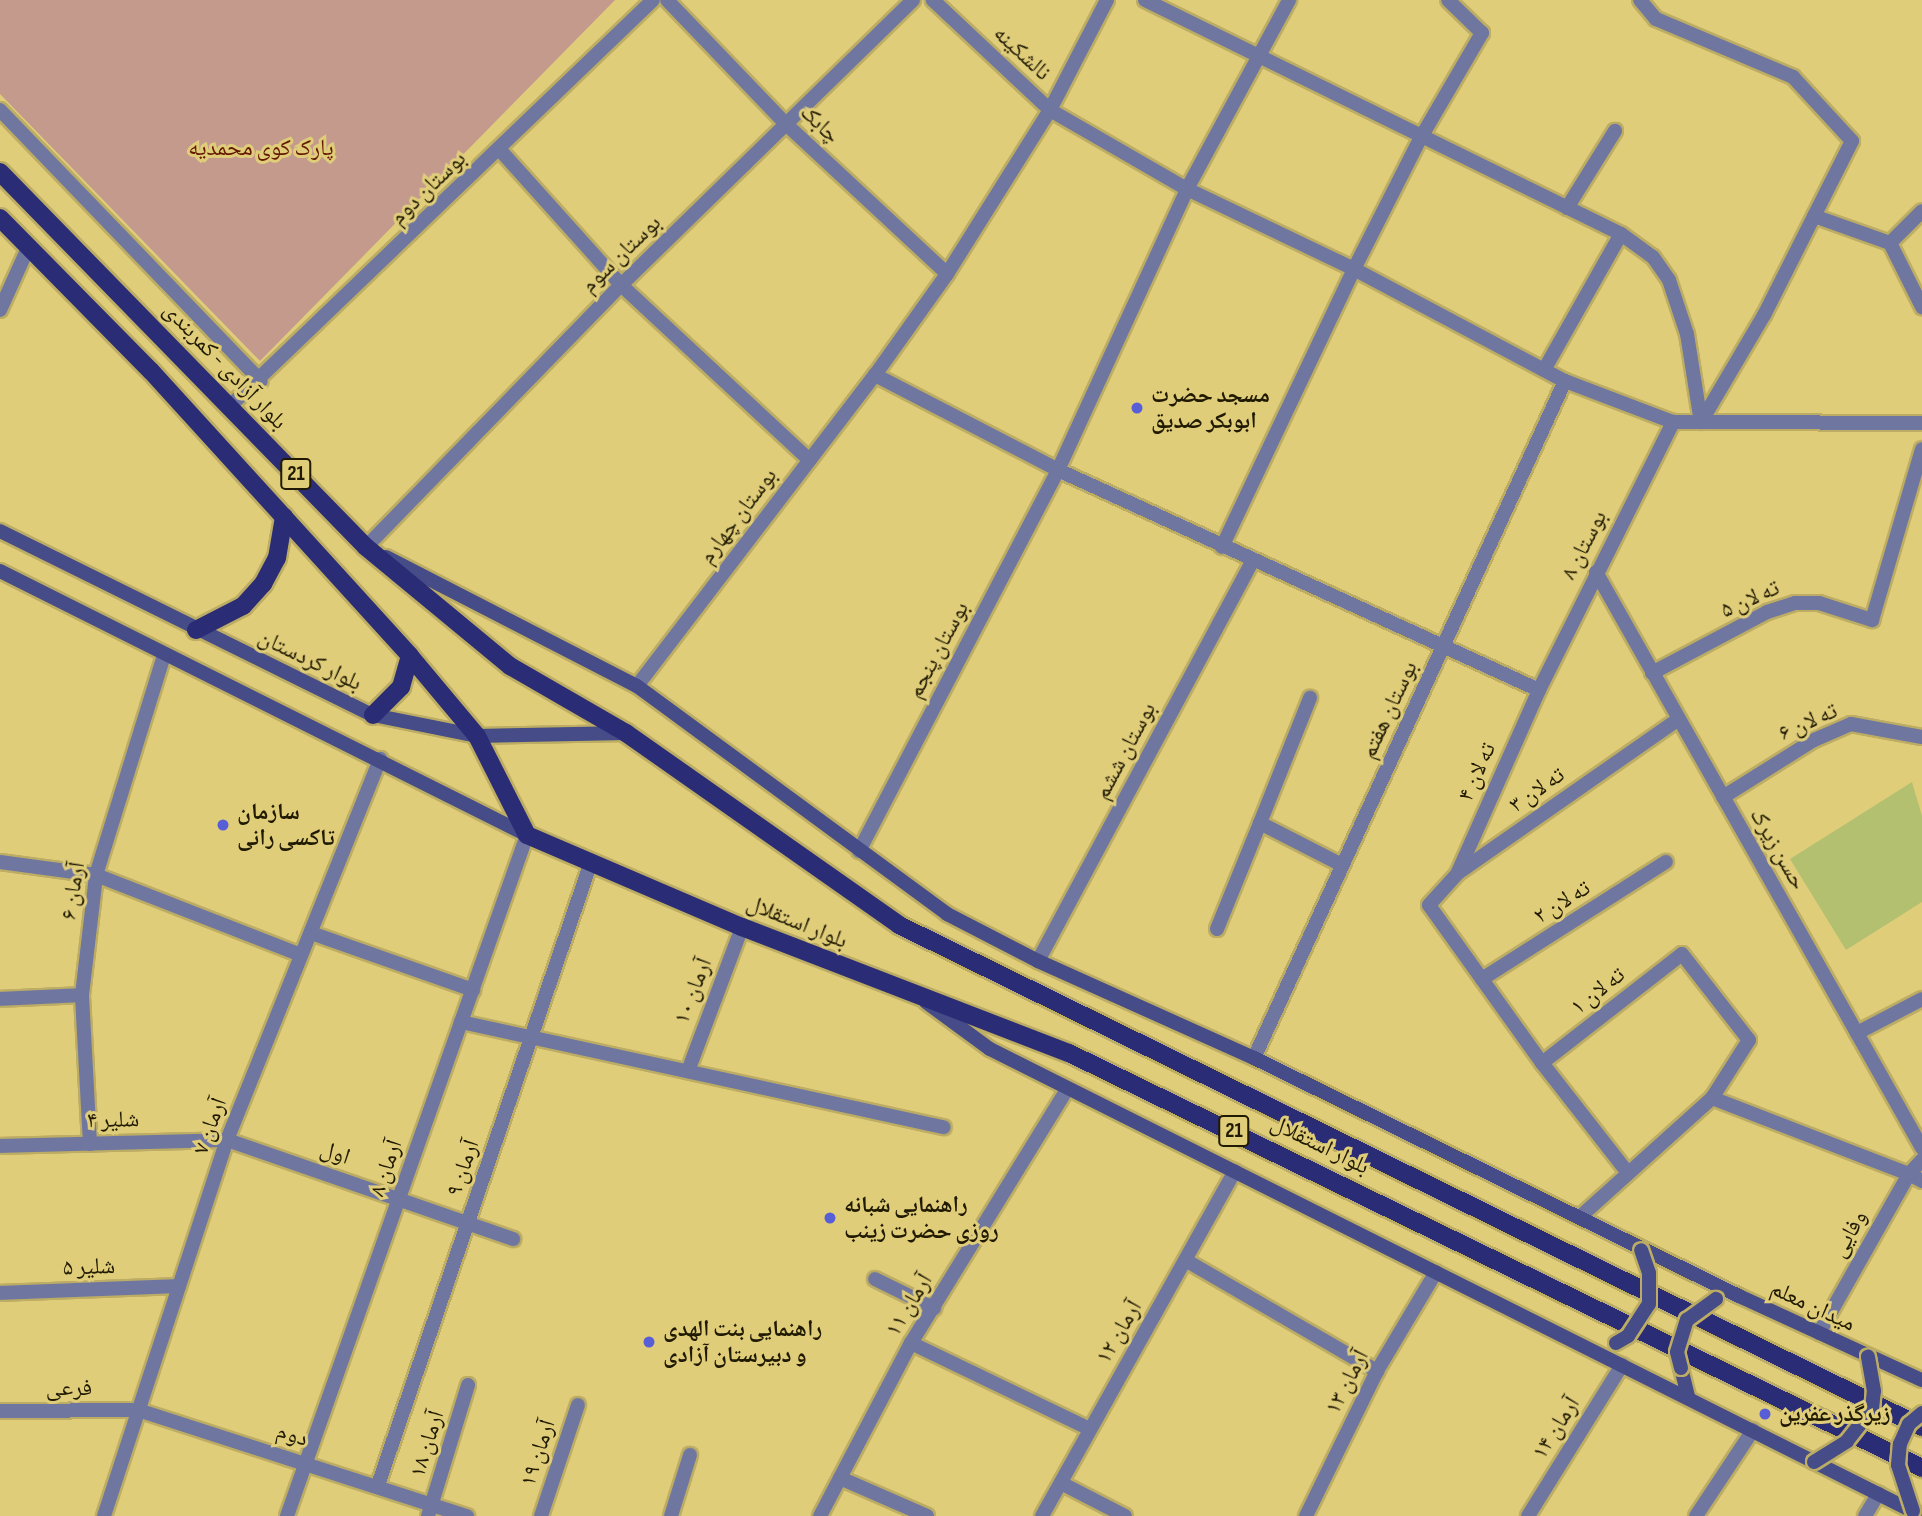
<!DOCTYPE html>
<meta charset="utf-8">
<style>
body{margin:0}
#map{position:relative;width:1922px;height:1516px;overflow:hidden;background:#e0cd7a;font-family:"Sofia Sans Condensed","Noto Naskh Arabic",sans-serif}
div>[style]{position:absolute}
.green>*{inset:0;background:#c49a8d}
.building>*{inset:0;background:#b3c070}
.roads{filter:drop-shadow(2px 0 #bdad64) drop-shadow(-2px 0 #bdad64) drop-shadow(0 2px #bdad64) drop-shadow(0 -2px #bdad64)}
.pedestrian>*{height:14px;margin:-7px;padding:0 7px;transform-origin:7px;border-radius:7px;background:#6f77a0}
.minor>*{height:14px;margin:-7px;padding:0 7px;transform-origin:7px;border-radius:7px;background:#6f77a0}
.tertiary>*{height:14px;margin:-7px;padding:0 7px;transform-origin:7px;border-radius:7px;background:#6f77a0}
.secondary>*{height:14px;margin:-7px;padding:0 7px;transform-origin:7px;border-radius:7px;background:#454c88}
.primary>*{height:18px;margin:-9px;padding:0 9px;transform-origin:9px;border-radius:9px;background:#2a2c76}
.bridges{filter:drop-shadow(2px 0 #bdad64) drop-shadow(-2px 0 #bdad64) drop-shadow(0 2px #bdad64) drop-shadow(0 -2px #bdad64)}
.secondary-bridge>*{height:14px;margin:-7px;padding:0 7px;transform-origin:7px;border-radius:7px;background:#454c88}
.dots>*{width:19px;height:19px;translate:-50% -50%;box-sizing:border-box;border:4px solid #e0cd7a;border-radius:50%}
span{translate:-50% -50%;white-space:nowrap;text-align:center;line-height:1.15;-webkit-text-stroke:6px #e0cd7a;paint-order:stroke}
.shield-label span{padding:2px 5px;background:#e0cd7a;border:2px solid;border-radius:5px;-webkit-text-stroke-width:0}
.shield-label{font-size:21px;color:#201a02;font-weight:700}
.street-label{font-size:23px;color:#201a02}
.park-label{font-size:23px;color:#651800}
.poi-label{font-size:23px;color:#201a02;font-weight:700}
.left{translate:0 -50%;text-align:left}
</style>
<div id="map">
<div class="green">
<i style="clip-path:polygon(0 0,615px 0,260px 361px,0 94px)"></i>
</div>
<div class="building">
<i style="clip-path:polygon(1912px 782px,1922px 816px,1922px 902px,1846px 950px,1790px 859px)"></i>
</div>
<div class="roads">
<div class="pedestrian">
<i style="left:0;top:110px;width:376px;rotate:46.1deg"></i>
</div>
<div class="minor">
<i style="left:667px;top:0;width:175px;rotate:46.2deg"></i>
<i style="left:788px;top:126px;width:217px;rotate:42.9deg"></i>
<i style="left:1107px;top:0;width:124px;rotate:117.4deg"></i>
<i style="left:1050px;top:110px;width:158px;rotate:30deg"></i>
<i style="left:1187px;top:189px;width:185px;rotate:25.6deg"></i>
<i style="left:1354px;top:269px;width:239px;rotate:28deg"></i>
<i style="left:1565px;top:381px;width:116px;rotate:20.8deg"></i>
<i style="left:1673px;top:422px;width:249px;rotate:0.2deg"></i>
<i style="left:1145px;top:0;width:530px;rotate:26.18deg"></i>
<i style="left:1621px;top:234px;width:39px;rotate:36deg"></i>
<i style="left:1653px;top:257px;width:28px;rotate:55deg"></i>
<i style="left:1669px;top:280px;width:57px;rotate:71.6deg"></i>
<i style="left:1687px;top:334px;width:89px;rotate:81deg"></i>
<i style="left:1640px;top:0;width:25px;rotate:50deg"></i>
<i style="left:1656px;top:19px;width:149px;rotate:22.9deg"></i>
<i style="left:1793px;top:77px;width:87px;rotate:47.3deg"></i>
<i style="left:1852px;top:141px;width:195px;rotate:116.8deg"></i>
<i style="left:1764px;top:315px;width:124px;rotate:120.5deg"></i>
<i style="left:500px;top:150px;width:181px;rotate:48.1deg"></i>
<i style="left:621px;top:285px;width:257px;rotate:42.9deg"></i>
<i style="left:1567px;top:208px;width:91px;rotate:-58.1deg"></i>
<i style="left:1814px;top:216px;width:81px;rotate:19.6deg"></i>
<i style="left:1890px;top:243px;width:45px;rotate:-45deg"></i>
<i style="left:1890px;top:243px;width:72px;rotate:63.4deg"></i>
<i style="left:1544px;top:370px;width:156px;rotate:-60.5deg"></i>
<i style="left:230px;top:406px;width:586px;rotate:-43.83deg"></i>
<i style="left:366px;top:547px;width:366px;rotate:-45.8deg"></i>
<i style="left:621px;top:285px;width:408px;rotate:-44.3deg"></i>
<i style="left:1222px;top:547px;width:308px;rotate:-64.6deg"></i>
<i style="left:1354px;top:269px;width:146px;rotate:-63.1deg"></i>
<i style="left:1420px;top:139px;width:123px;rotate:-59.7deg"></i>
<i style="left:1482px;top:33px;width:47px;rotate:-135.9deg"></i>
<i style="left:1652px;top:673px;width:130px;rotate:-27.9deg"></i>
<i style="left:1767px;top:612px;width:29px;rotate:-18deg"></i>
<i style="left:1795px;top:603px;width:24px"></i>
<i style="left:1819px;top:603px;width:56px;rotate:17.8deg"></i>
<i style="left:1872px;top:620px;width:178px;rotate:-73.7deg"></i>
<i style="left:1723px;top:797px;width:107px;rotate:-32.1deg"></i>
<i style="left:1814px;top:740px;width:40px;rotate:-23.4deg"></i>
<i style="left:1851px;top:724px;width:72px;rotate:10.4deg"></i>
<i style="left:1260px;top:823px;width:135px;rotate:-68.2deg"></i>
<i style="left:859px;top:851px;width:430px;rotate:-62.4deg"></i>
<i style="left:1058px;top:470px;width:309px;rotate:-65.3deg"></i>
<i style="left:1187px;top:189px;width:215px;rotate:-61.6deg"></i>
<i style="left:0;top:862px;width:97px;rotate:7.7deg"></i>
<i style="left:96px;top:875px;width:220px;rotate:21.3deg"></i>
<i style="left:1458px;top:872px;width:199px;rotate:-66deg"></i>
<i style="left:1539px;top:690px;width:300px;rotate:-63.4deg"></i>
<i style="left:1217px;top:929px;width:114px;rotate:-67.9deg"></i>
<i style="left:1260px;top:823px;width:92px;rotate:27.1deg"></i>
<i style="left:311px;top:933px;width:172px;rotate:19.4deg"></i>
<i style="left:1038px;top:961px;width:453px;rotate:-61.8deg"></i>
<i style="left:1482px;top:979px;width:218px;rotate:-32.5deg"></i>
<i style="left:0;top:999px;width:82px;rotate:-2.8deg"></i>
<i style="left:461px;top:1022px;width:494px;rotate:12.3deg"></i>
<i style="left:1857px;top:1033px;width:73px;rotate:-27.6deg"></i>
<i style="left:1254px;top:1058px;width:745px;rotate:-65.33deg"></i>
<i style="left:1542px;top:1063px;width:177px;rotate:-37.9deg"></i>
<i style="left:1682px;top:954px;width:109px;rotate:52.1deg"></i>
<i style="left:1749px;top:1040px;width:69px;rotate:122.5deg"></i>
<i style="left:688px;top:1071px;width:154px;rotate:-69.4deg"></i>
<i style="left:90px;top:1144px;width:149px;rotate:-93.1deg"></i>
<i style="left:82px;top:995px;width:121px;rotate:-83.3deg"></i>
<i style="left:96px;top:875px;width:230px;rotate:-72.8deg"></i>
<i style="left:0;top:1146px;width:227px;rotate:-1.5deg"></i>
<i style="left:227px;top:1140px;width:303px;rotate:19.1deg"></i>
<i style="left:1628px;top:1173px;width:140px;rotate:-128deg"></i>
<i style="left:1542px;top:1063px;width:194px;rotate:-125.6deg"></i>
<i style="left:1429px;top:905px;width:43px;rotate:-47.8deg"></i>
<i style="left:1458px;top:873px;width:269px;rotate:-34.9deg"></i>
<i style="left:1581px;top:1216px;width:176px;rotate:-42deg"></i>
<i style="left:1712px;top:1098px;width:211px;rotate:21.1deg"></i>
<i style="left:1187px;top:1261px;width:220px;rotate:30.1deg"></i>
<i style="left:875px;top:1279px;width:66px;rotate:26.2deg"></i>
<i style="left:0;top:1293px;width:179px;rotate:-2.2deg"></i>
<i style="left:911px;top:1343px;width:196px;rotate:25.7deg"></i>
<i style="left:0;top:1411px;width:138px;rotate:-0.4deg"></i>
<i style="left:138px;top:1410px;width:346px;rotate:17.9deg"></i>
<i style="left:840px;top:1478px;width:95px;rotate:23.6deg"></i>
<i style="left:1061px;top:1483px;width:72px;rotate:27.3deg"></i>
<i style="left:378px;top:1485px;width:655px;rotate:-71.12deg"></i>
<i style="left:104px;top:1516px;width:396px;rotate:-71.9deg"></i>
<i style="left:227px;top:1140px;width:411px;rotate:-68.1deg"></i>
<i style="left:287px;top:1516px;width:722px;rotate:-70.59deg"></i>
<i style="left:428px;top:1516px;width:137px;rotate:-73deg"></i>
<i style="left:541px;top:1516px;width:117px;rotate:-71.6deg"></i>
<i style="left:671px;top:1516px;width:64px;rotate:-72.7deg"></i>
<i style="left:820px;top:1516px;width:195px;rotate:-62.3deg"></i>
<i style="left:911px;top:1343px;width:299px;rotate:-58.4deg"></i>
<i style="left:1042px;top:1516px;width:395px;rotate:-60.8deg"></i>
<i style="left:1306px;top:1516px;width:161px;rotate:-63.9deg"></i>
<i style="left:1377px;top:1371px;width:115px;rotate:-59.2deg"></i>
<i style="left:1528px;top:1516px;width:178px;rotate:-58.1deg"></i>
<i style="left:1865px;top:1516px;width:26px;rotate:-59deg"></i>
</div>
<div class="tertiary">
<i style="left:0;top:310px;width:68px;rotate:-65.7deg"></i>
<i style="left:875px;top:375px;width:206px;rotate:27.4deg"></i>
<i style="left:1058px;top:470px;width:529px;rotate:24.58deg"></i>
<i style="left:1596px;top:572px;width:662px;rotate:60.49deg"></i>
<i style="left:637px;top:686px;width:392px;rotate:-52.6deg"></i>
<i style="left:875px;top:375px;width:124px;rotate:-54.5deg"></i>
<i style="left:947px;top:274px;width:194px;rotate:-57.9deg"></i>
<i style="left:1050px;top:110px;width:161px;rotate:-136.8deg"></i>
<i style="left:1909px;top:1174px;width:15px;rotate:28deg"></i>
<i style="left:1819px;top:1333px;width:183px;rotate:-60.5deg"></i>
<i style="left:1909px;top:1174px;width:19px;rotate:-47deg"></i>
<i style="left:1696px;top:1516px;width:103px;rotate:-56.5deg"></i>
</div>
<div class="secondary">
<i style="left:0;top:531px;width:416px;rotate:26.3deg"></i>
<i style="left:373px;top:715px;width:106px;rotate:11.4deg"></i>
<i style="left:477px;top:736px;width:149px;rotate:-1.2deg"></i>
<i style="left:386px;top:557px;width:282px;rotate:27.2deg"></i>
<i style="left:637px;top:686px;width:385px;rotate:36.3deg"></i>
<i style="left:947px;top:914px;width:102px;rotate:27.3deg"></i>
<i style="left:1038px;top:961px;width:237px;rotate:24.2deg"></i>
<i style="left:1254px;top:1058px;width:540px;rotate:26.14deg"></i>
<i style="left:1739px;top:1296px;width:201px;rotate:24.7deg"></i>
<i style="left:0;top:571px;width:589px;rotate:26.61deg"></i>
<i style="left:926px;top:1002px;width:79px;rotate:36.3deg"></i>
<i style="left:990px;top:1049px;width:1042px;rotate:26.61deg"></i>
<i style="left:1681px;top:1368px;width:30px;rotate:76deg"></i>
</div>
<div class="primary">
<i style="left:0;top:172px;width:524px;rotate:45.7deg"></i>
<i style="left:366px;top:547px;width:187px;rotate:39.6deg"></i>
<i style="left:510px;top:666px;width:134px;rotate:30deg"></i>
<i style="left:626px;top:733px;width:334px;rotate:35.1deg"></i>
<i style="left:899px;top:925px;width:1140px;rotate:26.14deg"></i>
<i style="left:0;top:218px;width:215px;rotate:45.4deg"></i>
<i style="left:151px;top:371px;width:385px;rotate:47.7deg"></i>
<i style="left:410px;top:656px;width:104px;rotate:50.1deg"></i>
<i style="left:477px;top:736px;width:111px;rotate:63.2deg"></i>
<i style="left:527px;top:835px;width:234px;rotate:23.2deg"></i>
<i style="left:742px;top:927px;width:350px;rotate:21.1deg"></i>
<i style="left:1069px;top:1053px;width:949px;rotate:25.94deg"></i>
<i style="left:196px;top:630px;width:53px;rotate:-27.1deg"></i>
<i style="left:243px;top:606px;width:30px;rotate:-48deg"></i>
<i style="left:263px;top:584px;width:30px;rotate:-62deg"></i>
<i style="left:277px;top:558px;width:42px;rotate:-80.3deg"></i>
<i style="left:373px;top:715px;width:40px;rotate:-45deg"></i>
<i style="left:401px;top:687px;width:32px;rotate:-74deg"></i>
</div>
</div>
<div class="bridges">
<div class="secondary-bridge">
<i style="left:1616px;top:1343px;width:14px;rotate:-30deg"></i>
<i style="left:1628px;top:1336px;width:38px;rotate:-57deg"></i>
<i style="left:1649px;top:1304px;width:31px;rotate:-90deg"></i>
<i style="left:1649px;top:1273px;width:24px;rotate:-109deg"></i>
<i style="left:1681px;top:1368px;width:16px;rotate:-104deg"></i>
<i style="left:1677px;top:1352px;width:34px;rotate:-73deg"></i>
<i style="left:1687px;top:1320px;width:36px;rotate:-36deg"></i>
<i style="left:1814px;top:1462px;width:39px;rotate:-32deg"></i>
<i style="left:1847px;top:1441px;width:41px;rotate:-52deg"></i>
<i style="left:1872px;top:1409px;width:18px;rotate:-84deg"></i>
<i style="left:1874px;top:1391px;width:35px;rotate:-100deg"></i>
<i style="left:1913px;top:1511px;width:48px;rotate:-108.1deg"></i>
<i style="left:1898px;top:1465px;width:21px;rotate:-85deg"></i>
<i style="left:1900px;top:1444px;width:22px;rotate:-66deg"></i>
<i style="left:1909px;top:1424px;width:17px;rotate:-40deg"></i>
</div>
</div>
<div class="dots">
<i style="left:1137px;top:408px;background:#585ed5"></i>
<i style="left:223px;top:825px;background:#585ed5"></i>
<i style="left:830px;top:1218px;background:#585ed5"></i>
<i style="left:649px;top:1342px;background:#585ed5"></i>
<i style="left:1765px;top:1414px;background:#585ed5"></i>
</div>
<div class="shield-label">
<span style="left:296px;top:474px">21</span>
<span style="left:1234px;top:1131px">21</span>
</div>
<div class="street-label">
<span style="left:1022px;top:53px;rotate:43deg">نالشکینه</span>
<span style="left:820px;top:124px;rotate:44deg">چابک</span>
<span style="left:428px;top:188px;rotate:-44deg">بوستان دوم</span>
<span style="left:621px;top:254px;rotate:-44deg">بوستان سوم</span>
<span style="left:225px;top:366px;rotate:46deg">بلوار آزادی - کمربندی</span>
<span style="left:738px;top:516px;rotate:-53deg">بوستان چهارم</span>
<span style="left:1584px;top:545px;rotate:-63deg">بوستان ۸</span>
<span style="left:1750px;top:599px;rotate:-24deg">ته لان ۵</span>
<span style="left:938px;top:650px;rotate:-62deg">بوستان پنجم</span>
<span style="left:310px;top:660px;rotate:26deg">بلوار کردستان</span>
<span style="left:1389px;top:710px;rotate:-65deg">بوستان هفتم</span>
<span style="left:1808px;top:722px;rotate:-24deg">ته لان ۶</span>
<span style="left:1125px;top:751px;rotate:-62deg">بوستان ششم</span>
<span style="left:1477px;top:772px;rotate:-66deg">ته لان ۴</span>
<span style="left:1537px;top:790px;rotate:-35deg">ته لان ۳</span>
<span style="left:1778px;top:849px;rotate:60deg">حسن زیرک</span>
<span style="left:73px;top:891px;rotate:-81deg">آرمان ۶</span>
<span style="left:1562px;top:902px;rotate:-32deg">ته لان ۲</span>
<span style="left:797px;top:922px;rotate:22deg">بلوار استقلال</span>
<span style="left:693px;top:991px;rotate:-69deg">آرمان ۱۰</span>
<span style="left:1598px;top:991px;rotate:-38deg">ته لان ۱</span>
<span style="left:113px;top:1120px;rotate:-1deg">شلیر ۴</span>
<span style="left:210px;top:1126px;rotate:-70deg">آرمان ۷</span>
<span style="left:1320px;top:1145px;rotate:26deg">بلوار استقلال</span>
<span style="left:335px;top:1153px;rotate:19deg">اول</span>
<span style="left:386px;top:1168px;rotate:-71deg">آرمان ۸</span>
<span style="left:463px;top:1168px;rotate:-71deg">آرمان ۹</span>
<span style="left:1849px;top:1234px;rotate:-60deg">وفایی</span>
<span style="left:89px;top:1267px;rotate:-2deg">شلیر ۵</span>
<span style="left:909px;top:1305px;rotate:-59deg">آرمان ۱۱</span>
<span style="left:1813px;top:1306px;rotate:25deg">میدان معلم</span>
<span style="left:1119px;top:1332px;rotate:-60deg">آرمان ۱۲</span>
<span style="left:1347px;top:1382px;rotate:-63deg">آرمان ۱۳</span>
<span style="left:69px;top:1388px">فرعی</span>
<span style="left:1556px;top:1428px;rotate:-58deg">آرمان ۱۴</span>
<span style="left:292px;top:1435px;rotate:17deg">دوم</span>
<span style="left:427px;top:1444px;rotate:-73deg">آرمان ۱۸</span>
<span style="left:538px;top:1453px;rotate:-72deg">آرمان ۱۹</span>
</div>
<div class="park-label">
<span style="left:261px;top:148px">پارک کوی محمدیه</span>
</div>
<div class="poi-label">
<span class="left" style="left:1151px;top:408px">مسجد حضرت<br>ابوبکر صدیق</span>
<span class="left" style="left:237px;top:825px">سازمان<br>تاکسی رانی</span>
<span class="left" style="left:844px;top:1218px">راهنمایی شبانه<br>روزی حضرت زینب</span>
<span class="left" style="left:663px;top:1342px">راهنمایی بنت الهدی<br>و دبیرستان آزادی</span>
<span class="left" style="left:1779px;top:1414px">زیرگذر عفرین</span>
</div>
</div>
